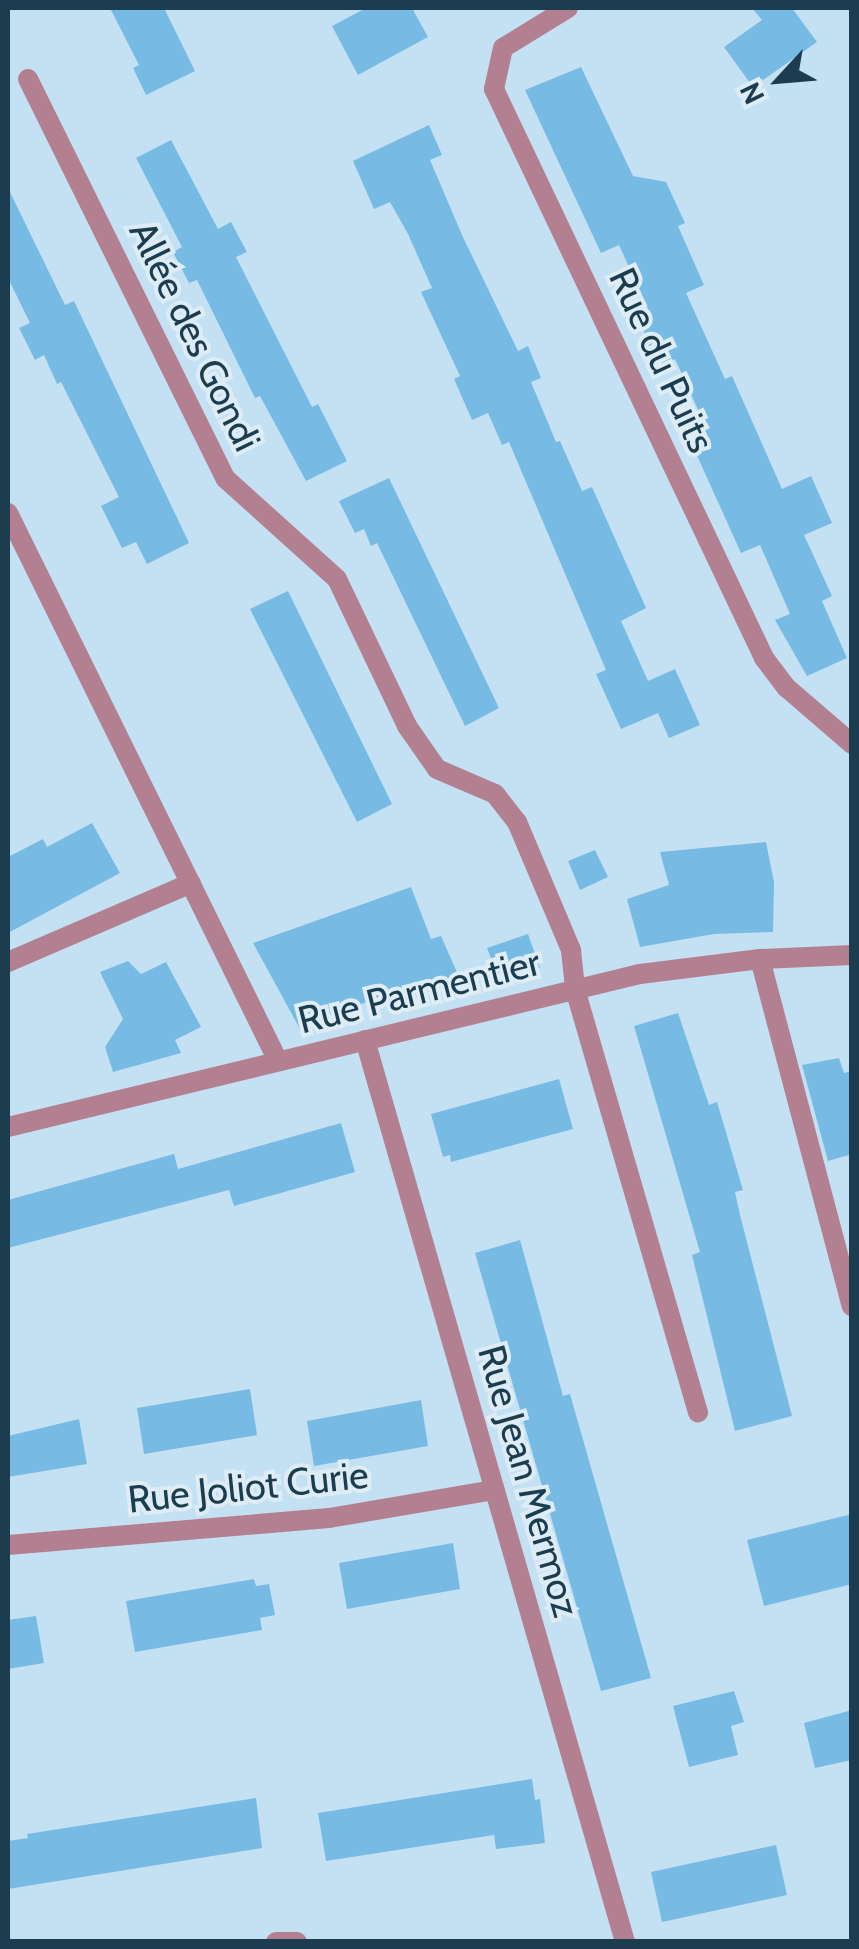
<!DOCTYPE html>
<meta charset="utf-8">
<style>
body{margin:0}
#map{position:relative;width:859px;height:1949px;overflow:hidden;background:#c4e1f4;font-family:Cabin,sans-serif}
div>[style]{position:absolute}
.building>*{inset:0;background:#77bbe4}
.minor>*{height:20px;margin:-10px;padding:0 10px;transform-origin:10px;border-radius:10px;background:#b38091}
.tertiary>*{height:20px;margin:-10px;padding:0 10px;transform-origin:10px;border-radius:10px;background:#b38091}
span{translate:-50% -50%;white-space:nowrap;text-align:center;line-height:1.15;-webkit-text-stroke:8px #deecf6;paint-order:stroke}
.street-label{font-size:38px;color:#1c3d50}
.frame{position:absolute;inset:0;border:10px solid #1c3d50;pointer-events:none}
.north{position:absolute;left:729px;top:30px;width:100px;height:100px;-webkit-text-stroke:8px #deecf6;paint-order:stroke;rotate:244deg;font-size:28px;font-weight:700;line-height:40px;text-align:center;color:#1c3d50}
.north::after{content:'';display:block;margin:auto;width:35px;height:45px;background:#1c3d50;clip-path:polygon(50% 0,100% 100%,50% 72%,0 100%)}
</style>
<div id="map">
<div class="building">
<i style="clip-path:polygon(110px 8px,164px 8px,195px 71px,146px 95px,133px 68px,139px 65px)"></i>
<i style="clip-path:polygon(366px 8px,412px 8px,428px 37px,358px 75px,332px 26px)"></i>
<i style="clip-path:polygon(752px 8px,792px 8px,817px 42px,753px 87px,724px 47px,762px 20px)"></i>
<i style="clip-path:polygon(581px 67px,633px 176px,666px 182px,685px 223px,678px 226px,704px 285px,686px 293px,725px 379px,732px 376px,782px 489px,811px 476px,832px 523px,804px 535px,832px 596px,822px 601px,847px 658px,807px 676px,775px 620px,790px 614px,760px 545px,741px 553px,690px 440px,700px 436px,692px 416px,699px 412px,675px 359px,657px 368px,638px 314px,648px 309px,619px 245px,601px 253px,525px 90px)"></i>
<i style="clip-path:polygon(429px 125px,442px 155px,430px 160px,462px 235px,518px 351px,528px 346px,541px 378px,531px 382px,556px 442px,560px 441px,582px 491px,592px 487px,646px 608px,621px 621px,648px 681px,675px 669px,700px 725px,669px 738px,658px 713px,621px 729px,596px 674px,606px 670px,509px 442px,502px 445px,488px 413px,472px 420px,454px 379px,460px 376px,421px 292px,432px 288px,408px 234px,390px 202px,374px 209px,353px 161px)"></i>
<i style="clip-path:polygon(171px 140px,218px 229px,231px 222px,247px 252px,236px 257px,312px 407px,318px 404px,347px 461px,306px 481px,260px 396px,255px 398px,197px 280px,189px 283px,173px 252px,182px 247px,136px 158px)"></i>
<i style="clip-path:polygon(8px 188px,65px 305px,74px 301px,189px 543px,147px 564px,136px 542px,122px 548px,101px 506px,119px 497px,61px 382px,57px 384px,44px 355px,35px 360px,19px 328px,30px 323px,8px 278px)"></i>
<i style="clip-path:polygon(389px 478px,499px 708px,465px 726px,377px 543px,371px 546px,364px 529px,355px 533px,339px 501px)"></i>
<i style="clip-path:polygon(288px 591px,392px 804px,357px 822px,250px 609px)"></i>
<i style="clip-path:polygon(92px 823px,120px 873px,8px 933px,8px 857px,43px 839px,47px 847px)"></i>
<i style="clip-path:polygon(766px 842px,774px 882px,773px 932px,714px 934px,640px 947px,627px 899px,669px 885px,660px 852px)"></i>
<i style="clip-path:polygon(595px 850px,608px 877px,580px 890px,568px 861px)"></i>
<i style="clip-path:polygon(411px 887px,431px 939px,441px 936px,460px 979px,409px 1000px,383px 1004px,379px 997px,300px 1029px,253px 943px)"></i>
<i style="clip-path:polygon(528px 934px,540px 968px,500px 982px,487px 948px)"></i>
<i style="clip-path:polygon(128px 961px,141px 974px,166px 962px,201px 1027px,175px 1040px,181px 1053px,113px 1072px,105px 1047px,123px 1019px,100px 972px)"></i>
<i style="clip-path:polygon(678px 1013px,709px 1105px,717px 1102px,743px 1190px,735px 1192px,740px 1215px,792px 1416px,735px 1431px,692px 1255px,700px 1252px,634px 1026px)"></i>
<i style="clip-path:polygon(839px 1058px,844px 1073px,852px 1071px,852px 1154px,828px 1161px,802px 1065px)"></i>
<i style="clip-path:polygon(559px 1079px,573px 1129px,451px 1162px,450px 1155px,443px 1157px,431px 1114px)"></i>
<i style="clip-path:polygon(341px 1123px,355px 1172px,234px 1206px,229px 1190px,8px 1248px,8px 1200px,174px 1154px,178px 1169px)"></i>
<i style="clip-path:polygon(520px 1240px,563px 1396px,570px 1394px,651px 1678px,601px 1691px,475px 1253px)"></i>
<i style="clip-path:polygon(250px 1389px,257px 1435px,144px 1454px,137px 1408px)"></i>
<i style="clip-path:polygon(421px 1400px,428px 1446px,314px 1466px,307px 1421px)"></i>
<i style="clip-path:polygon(79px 1419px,87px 1464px,8px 1477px,8px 1436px)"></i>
<i style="clip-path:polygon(852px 1514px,852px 1584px,764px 1606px,747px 1540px)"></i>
<i style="clip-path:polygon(453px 1543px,460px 1589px,347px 1609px,339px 1563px)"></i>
<i style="clip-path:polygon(254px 1579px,256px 1586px,269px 1584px,275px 1615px,260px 1618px,262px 1630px,135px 1652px,126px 1601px)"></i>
<i style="clip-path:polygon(36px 1616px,44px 1663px,8px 1669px,8px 1620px)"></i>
<i style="clip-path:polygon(734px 1691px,744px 1722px,731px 1726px,738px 1755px,689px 1767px,673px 1706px)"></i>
<i style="clip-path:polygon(852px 1710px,852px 1760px,815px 1768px,804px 1723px)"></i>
<i style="clip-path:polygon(532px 1779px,535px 1800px,540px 1799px,545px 1843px,496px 1849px,494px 1835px,326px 1861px,318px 1813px)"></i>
<i style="clip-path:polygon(256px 1798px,262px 1848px,8px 1889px,8px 1841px,28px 1838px,27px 1834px)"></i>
<i style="clip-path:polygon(776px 1845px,787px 1895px,662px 1922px,651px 1872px)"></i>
</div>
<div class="minor">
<i style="left:568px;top:8px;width:76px;rotate:148.4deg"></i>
<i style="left:503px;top:48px;width:42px;rotate:102.4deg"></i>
<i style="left:494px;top:89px;width:630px;rotate:64.61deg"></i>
<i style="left:764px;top:658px;width:38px;rotate:53deg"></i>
<i style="left:787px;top:688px;width:86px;rotate:40.7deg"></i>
<i style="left:28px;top:79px;width:446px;rotate:63.7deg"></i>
<i style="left:226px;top:479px;width:149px;rotate:42deg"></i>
<i style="left:337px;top:579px;width:163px;rotate:64.5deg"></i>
<i style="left:407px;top:726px;width:52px;rotate:55.1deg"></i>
<i style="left:437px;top:769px;width:63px;rotate:23.3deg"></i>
<i style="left:495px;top:794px;width:36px;rotate:52deg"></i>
<i style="left:517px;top:822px;width:139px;rotate:67.1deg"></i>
<i style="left:571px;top:950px;width:39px;rotate:84deg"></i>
<i style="left:575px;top:989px;width:441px;rotate:73.8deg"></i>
<i style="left:8px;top:513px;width:611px;rotate:63.77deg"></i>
<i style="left:760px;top:959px;width:359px;rotate:75.2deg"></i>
<i style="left:8px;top:962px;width:199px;rotate:-23.3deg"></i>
<i style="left:365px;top:1040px;width:939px;rotate:73.92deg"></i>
<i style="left:8px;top:1127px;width:650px;rotate:-13.61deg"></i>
<i style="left:640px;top:974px;width:121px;rotate:-7.1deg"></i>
<i style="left:760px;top:959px;width:92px;rotate:-2.5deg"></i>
<i style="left:8px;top:1545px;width:322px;rotate:-4.8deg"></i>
<i style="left:329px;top:1518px;width:168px;rotate:-9.6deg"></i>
</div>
<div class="tertiary">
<i style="left:276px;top:1942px;width:21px"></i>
</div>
<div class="street-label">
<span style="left:195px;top:336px;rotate:64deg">Allée des Gondi</span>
<span style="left:662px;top:360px;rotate:65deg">Rue du Puits</span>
<span style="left:419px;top:991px;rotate:-14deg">Rue Parmentier</span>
<span style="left:529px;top:1481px;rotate:74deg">Rue Jean Mermoz</span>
<span style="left:248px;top:1487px;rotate:-6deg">Rue Joliot Curie</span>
</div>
<div class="frame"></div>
<div class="north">N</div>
</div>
